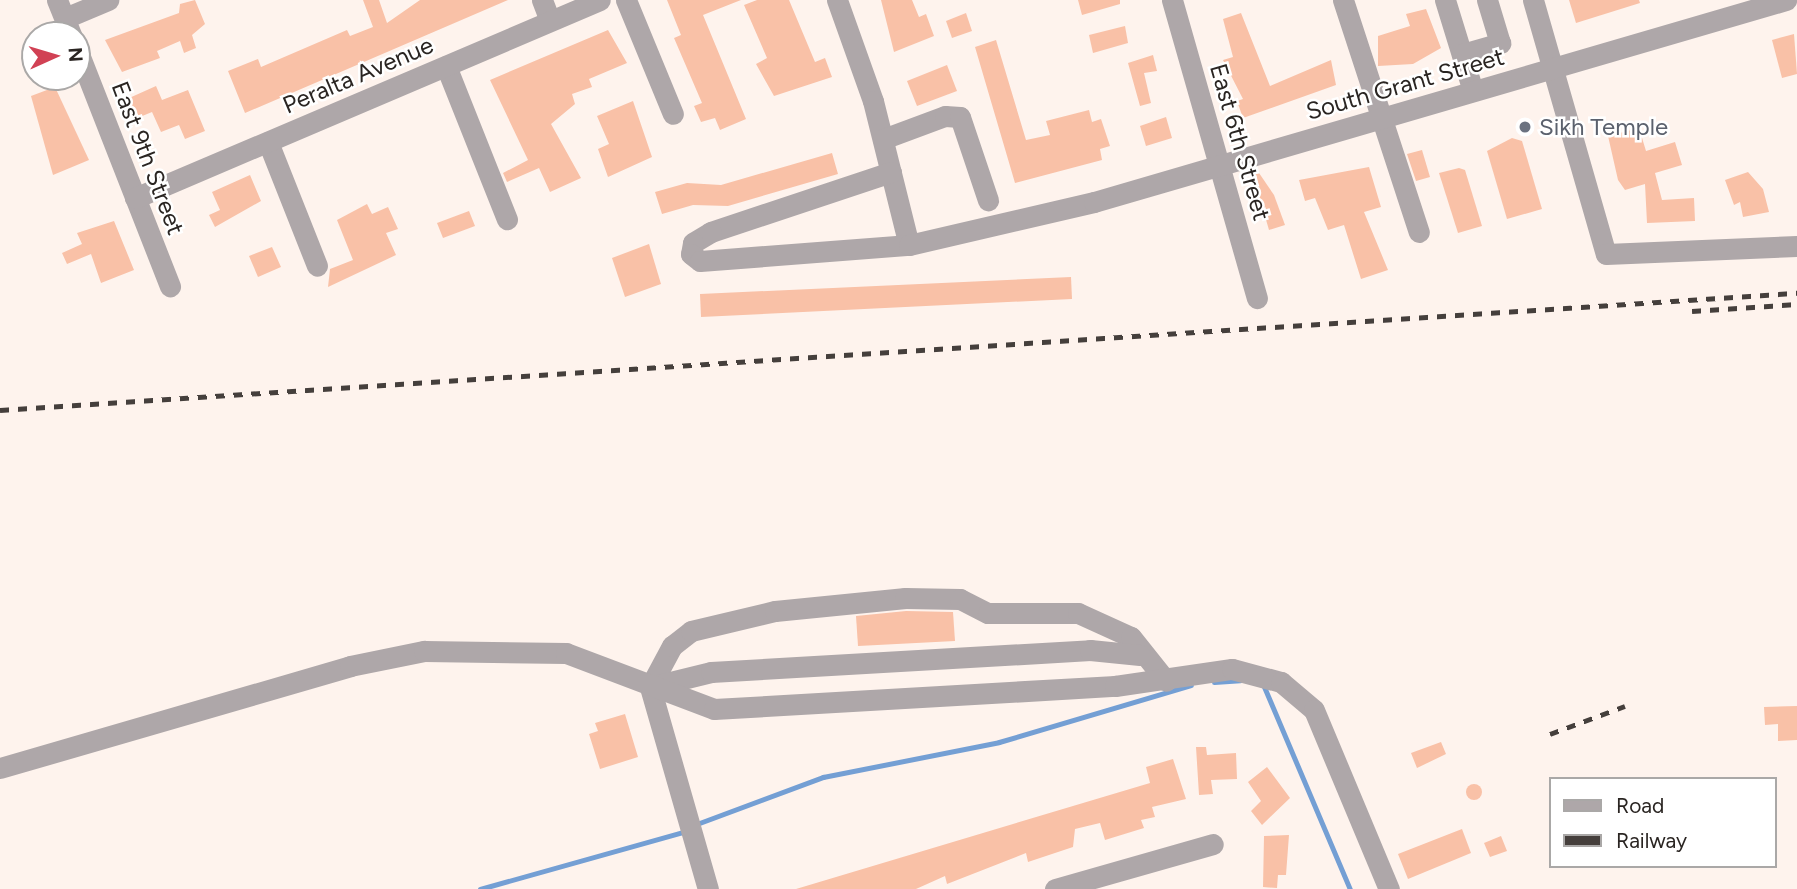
<!DOCTYPE html>
<style>
body{margin:0}
#map{position:relative;width:1797px;height:889px;overflow:hidden;background:#fef3ed;font-family:Figtree,sans-serif}
div>[style]{position:absolute}
.stream>*{height:5px;margin:-2.5px;padding:0 2.5px;transform-origin:2.5px;border-radius:2.5px;background:#749fd4}
.building>*{inset:0;background:#f9c1a7}
.round{border-radius:50%}
.minor>*{height:21px;margin:-10.5px;padding:0 10.5px;transform-origin:10.5px;border-radius:10.5px;background:#aea7a9}
.rail>*{height:5px;margin-top:-2.5px;transform-origin:0;background:repeating-linear-gradient(90deg,#453f3c 0 9px,transparent 0 18px)}
.dots>*{width:19px;height:19px;translate:-50% -50%;box-sizing:border-box;border:4px solid #fff;border-radius:50%}
span{translate:-50% -50%;white-space:nowrap;text-align:center;line-height:1.15;-webkit-text-stroke:5px #fff;paint-order:stroke}
.street-label{font-size:24px;color:#2a2522}
.worship-label{font-size:24px;color:#5b616d}
.left{translate:0 -50%;text-align:left}
.legend{position:absolute;left:1549px;top:777px;width:228px;height:91px;box-sizing:border-box;background:#fff;border:2px solid #aaa8a7;margin:0;padding:9px 12px;list-style:none;font-size:21px;color:#2a2522}
.legend li{display:flex;align-items:center;gap:14px;height:35px}
.legend b{width:35px;border:2px solid #aaa8a7}
.north{position:absolute;left:21px;top:21px;width:70px;height:70px;box-sizing:border-box;background:#fff;border:2px solid #aaa8a7;border-radius:50%;rotate:86deg;font-size:19px;font-weight:700;line-height:28px;text-align:center;color:#2a2522}
.north::after{content:'';display:block;margin:auto;width:24px;height:32px;background:#d14154;clip-path:polygon(50% 0,100% 100%,50% 72%,0 100%)}
</style>
<div id="map">
<div class="stream">
<i style="left:1214px;top:682px;width:26px;rotate:-4deg"></i>
<i style="left:1262px;top:682px;width:225px;rotate:67deg"></i>
<i style="left:694px;top:825px;width:138px;rotate:-20.4deg"></i>
<i style="left:823px;top:777px;width:179px;rotate:-11.2deg"></i>
<i style="left:999px;top:742px;width:200px;rotate:-16.5deg"></i>
<i style="left:480px;top:889px;width:215px;rotate:-15.7deg"></i>
</div>
<div class="building">
<i style="clip-path:polygon(195px 0,205px 24px,192px 35px,196px 48px,184px 53px,180px 41px,157px 51px,160px 58px,122px 72px,105px 40px,179px 13px,180px 4px)"></i>
<i style="clip-path:polygon(363px 0,379px 0,387px 23px,420px 0,508px 0,245px 113px,228px 71px,258px 59px,261px 67px,347px 30px,350px 36px,373px 27px)"></i>
<i style="clip-path:polygon(667px 0,741px 0,703px 15px,746px 119px,720px 130px,715px 118px,701px 122px,694px 106px,702px 103px,674px 38px,681px 35px)"></i>
<i style="clip-path:polygon(757px 0,789px 0,815px 62px,825px 58px,832px 77px,774px 96px,756px 64px,767px 58px,744px 5px)"></i>
<i style="clip-path:polygon(881px 0,912px 0,919px 17px,926px 14px,934px 36px,894px 52px)"></i>
<i style="clip-path:polygon(1078px 0,1120px 0,1120px 4px,1082px 15px)"></i>
<i style="clip-path:polygon(1569px 0,1639px 0,1640px 3px,1576px 23px)"></i>
<i style="clip-path:polygon(1426px 9px,1441px 48px,1413px 64px,1378px 66px,1378px 36px,1410px 26px,1406px 14px)"></i>
<i style="clip-path:polygon(966px 13px,972px 31px,952px 38px,946px 21px)"></i>
<i style="clip-path:polygon(1241px 13px,1270px 86px,1331px 60px,1336px 85px,1243px 118px,1237px 101px,1243px 99px,1223px 60px,1233px 57px,1223px 19px)"></i>
<i style="clip-path:polygon(1125px 26px,1128px 43px,1093px 53px,1089px 35px)"></i>
<i style="clip-path:polygon(608px 30px,627px 63px,589px 79px,592px 87px,572px 94px,575px 104px,551px 124px,581px 178px,550px 192px,539px 168px,507px 182px,503px 173px,528px 160px,490px 80px)"></i>
<i style="clip-path:polygon(1794px 34px,1797px 74px,1782px 78px,1772px 40px)"></i>
<i style="clip-path:polygon(996px 40px,1026px 140px,1050px 135px,1046px 121px,1089px 110px,1092px 122px,1101px 119px,1110px 146px,1100px 149px,1102px 160px,1015px 183px,975px 47px)"></i>
<i style="clip-path:polygon(1153px 55px,1157px 71px,1144px 73px,1151px 103px,1140px 106px,1128px 63px)"></i>
<i style="clip-path:polygon(947px 65px,957px 91px,917px 106px,907px 81px)"></i>
<i style="clip-path:polygon(156px 86px,162px 100px,188px 90px,205px 131px,185px 139px,179px 125px,161px 132px,152px 112px,135px 119px,127px 99px)"></i>
<i style="clip-path:polygon(55px 87px,89px 160px,53px 175px,31px 96px)"></i>
<i style="clip-path:polygon(633px 101px,652px 157px,608px 177px,598px 149px,609px 144px,597px 116px)"></i>
<i style="clip-path:polygon(1166px 117px,1172px 138px,1146px 146px,1140px 126px)"></i>
<i style="clip-path:polygon(1639px 128px,1646px 151px,1675px 142px,1682px 165px,1655px 173px,1662px 200px,1694px 198px,1695px 221px,1647px 223px,1645px 184px,1625px 190px,1618px 180px,1608px 136px)"></i>
<i style="clip-path:polygon(1512px 138px,1522px 141px,1542px 209px,1507px 219px,1487px 151px)"></i>
<i style="clip-path:polygon(1422px 150px,1430px 177px,1416px 181px,1407px 154px)"></i>
<i style="clip-path:polygon(832px 153px,838px 174px,728px 206px,693px 205px,662px 214px,655px 192px,687px 183px,721px 185px)"></i>
<i style="clip-path:polygon(1369px 167px,1381px 207px,1364px 212px,1388px 270px,1361px 279px,1344px 225px,1328px 230px,1315px 198px,1305px 201px,1299px 180px)"></i>
<i style="clip-path:polygon(1459px 168px,1465px 170px,1482px 226px,1458px 233px,1439px 173px)"></i>
<i style="clip-path:polygon(1748px 172px,1763px 189px,1769px 212px,1743px 217px,1740px 202px,1734px 205px,1725px 180px)"></i>
<i style="clip-path:polygon(1259px 173px,1274px 195px,1285px 225px,1269px 230px,1253px 175px)"></i>
<i style="clip-path:polygon(250px 175px,261px 201px,215px 227px,209px 215px,220px 210px,212px 192px)"></i>
<i style="clip-path:polygon(367px 204px,372px 214px,388px 207px,398px 229px,386px 233px,396px 255px,328px 287px,330px 269px,353px 260px,337px 220px)"></i>
<i style="clip-path:polygon(469px 211px,475px 226px,443px 238px,437px 223px)"></i>
<i style="clip-path:polygon(114px 221px,134px 270px,101px 283px,91px 254px,67px 264px,62px 253px,82px 244px,77px 233px)"></i>
<i style="clip-path:polygon(649px 244px,661px 284px,625px 297px,612px 258px)"></i>
<i style="clip-path:polygon(272px 247px,281px 267px,258px 277px,249px 256px)"></i>
<i style="clip-path:polygon(1071px 277px,1072px 299px,701px 317px,700px 294px)"></i>
<i style="clip-path:polygon(906px 611px,953px 612px,955px 641px,858px 646px,856px 616px)"></i>
<i style="clip-path:polygon(1797px 706px,1797px 740px,1778px 741px,1778px 724px,1765px 725px,1764px 707px)"></i>
<i style="clip-path:polygon(625px 714px,638px 757px,600px 769px,589px 734px,598px 731px,595px 723px)"></i>
<i style="clip-path:polygon(1441px 742px,1446px 754px,1417px 768px,1411px 753px)"></i>
<i style="clip-path:polygon(1196px 747px,1206px 747px,1207px 755px,1236px 753px,1237px 779px,1211px 780px,1213px 794px,1199px 795px)"></i>
<i style="clip-path:polygon(1173px 759px,1186px 799px,1152px 807px,1155px 817px,1141px 820px,1144px 828px,1105px 840px,1100px 823px,1075px 829px,1073px 847px,1028px 862px,1026px 853px,947px 884px,945px 876px,916px 889px,796px 889px,1150px 783px,1146px 767px)"></i>
<i style="clip-path:polygon(1267px 767px,1290px 798px,1262px 825px,1251px 811px,1261px 801px,1248px 782px)"></i>
<i class="round" style="left:1466px;top:784px;width:16px;height:16px"></i>
<i style="clip-path:polygon(1462px 829px,1471px 853px,1408px 879px,1398px 854px)"></i>
<i style="clip-path:polygon(1289px 835px,1286px 875px,1278px 875px,1277px 888px,1263px 887px,1264px 836px)"></i>
<i style="clip-path:polygon(1501px 836px,1507px 851px,1490px 857px,1484px 843px)"></i>
</div>
<div class="minor">
<i style="left:57px;top:0;width:38px;rotate:68deg"></i>
<i style="left:542px;top:0;width:22px;rotate:69deg"></i>
<i style="left:626px;top:0;width:123px;rotate:67.6deg"></i>
<i style="left:837px;top:0;width:107px;rotate:70.4deg"></i>
<i style="left:873px;top:101px;width:148px;rotate:76deg"></i>
<i style="left:1172px;top:0;width:310px;rotate:74.1deg"></i>
<i style="left:1343px;top:0;width:244px;rotate:71.9deg"></i>
<i style="left:1445px;top:0;width:95px;rotate:72.9deg"></i>
<i style="left:1533px;top:0;width:264px;rotate:74deg"></i>
<i style="left:1606px;top:254px;width:191px;rotate:-2.4deg"></i>
<i style="left:65px;top:18px;width:47px;rotate:-22.7deg"></i>
<i style="left:77px;top:49px;width:255px;rotate:68.6deg"></i>
<i style="left:1462px;top:54px;width:40px;rotate:-16deg"></i>
<i style="left:1500px;top:43px;width:45px;rotate:-106.8deg"></i>
<i style="left:446px;top:66px;width:165px;rotate:68.3deg"></i>
<i style="left:883px;top:139px;width:66px;rotate:-20.4deg"></i>
<i style="left:945px;top:116px;width:15px;rotate:4deg"></i>
<i style="left:960px;top:117px;width:88px;rotate:71.4deg"></i>
<i style="left:268px;top:142px;width:133px;rotate:68.4deg"></i>
<i style="left:891px;top:172px;width:190px;rotate:161.6deg"></i>
<i style="left:711px;top:232px;width:21px;rotate:149deg"></i>
<i style="left:693px;top:243px;width:11px;rotate:100deg"></i>
<i style="left:691px;top:254px;width:11px;rotate:38deg"></i>
<i style="left:700px;top:261px;width:210px;rotate:-4.4deg"></i>
<i style="left:909px;top:245px;width:190px;rotate:-13.1deg"></i>
<i style="left:1094px;top:202px;width:721px;rotate:-16.27deg"></i>
<i style="left:135px;top:198px;width:505px;rotate:-23.06deg"></i>
<i style="left:650px;top:687px;width:47px;rotate:-61.8deg"></i>
<i style="left:672px;top:646px;width:24px;rotate:-38deg"></i>
<i style="left:691px;top:631px;width:86px;rotate:-13.4deg"></i>
<i style="left:775px;top:611px;width:131px;rotate:-5.7deg"></i>
<i style="left:905px;top:598px;width:55px;rotate:1deg"></i>
<i style="left:960px;top:599px;width:31px;rotate:27deg"></i>
<i style="left:988px;top:613px;width:90px"></i>
<i style="left:1078px;top:613px;width:58px;rotate:24.4deg"></i>
<i style="left:1131px;top:637px;width:56px;rotate:51.5deg"></i>
<i style="left:650px;top:687px;width:63px;rotate:-13.8deg"></i>
<i style="left:711px;top:672px;width:380px;rotate:-3.3deg"></i>
<i style="left:1090px;top:650px;width:50px;rotate:5.7deg"></i>
<i style="left:650px;top:687px;width:210px;rotate:74deg"></i>
<i style="left:0;top:768px;width:365px;rotate:-16.2deg"></i>
<i style="left:350px;top:666px;width:76px;rotate:-11.5deg"></i>
<i style="left:424px;top:651px;width:142px;rotate:0.8deg"></i>
<i style="left:566px;top:653px;width:158px;rotate:20.7deg"></i>
<i style="left:714px;top:709px;width:402px;rotate:-3.3deg"></i>
<i style="left:1115px;top:686px;width:118px;rotate:-8.3deg"></i>
<i style="left:1232px;top:669px;width:51px;rotate:14.9deg"></i>
<i style="left:1281px;top:682px;width:43px;rotate:40.3deg"></i>
<i style="left:1314px;top:710px;width:194px;rotate:67.3deg"></i>
<i style="left:1055px;top:889px;width:164px;rotate:-15.9deg"></i>
</div>
<div class="rail">
<i style="left:1692px;top:311px;width:105px;rotate:-3.8deg"></i>
<i style="left:0;top:410px;width:1801px;rotate:-3.73deg"></i>
<i style="left:1550px;top:734px;width:80px;rotate:-20.5deg"></i>
</div>
<div class="dots">
<i style="left:1525px;top:127px;background:#6b7280"></i>
</div>
<div class="street-label">
<span style="left:358px;top:75px;rotate:-23deg">Peralta Avenue</span>
<span style="left:1405px;top:84px;rotate:-16deg">South Grant Street</span>
<span style="left:1240px;top:142px;rotate:74deg">East 6th Street</span>
<span style="left:148px;top:158px;rotate:69deg">East 9th Street</span>
</div>
<div class="worship-label">
<span class="left" style="left:1539px;top:127px">Sikh Temple</span>
</div>
<ul class="legend">
<li><b style="height:9px;background:#aea7a9"></b>Road</li>
<li><b style="height:9px;background:#453f3c"></b>Railway</li>
</ul>
<div class="north">N</div>
</div>
